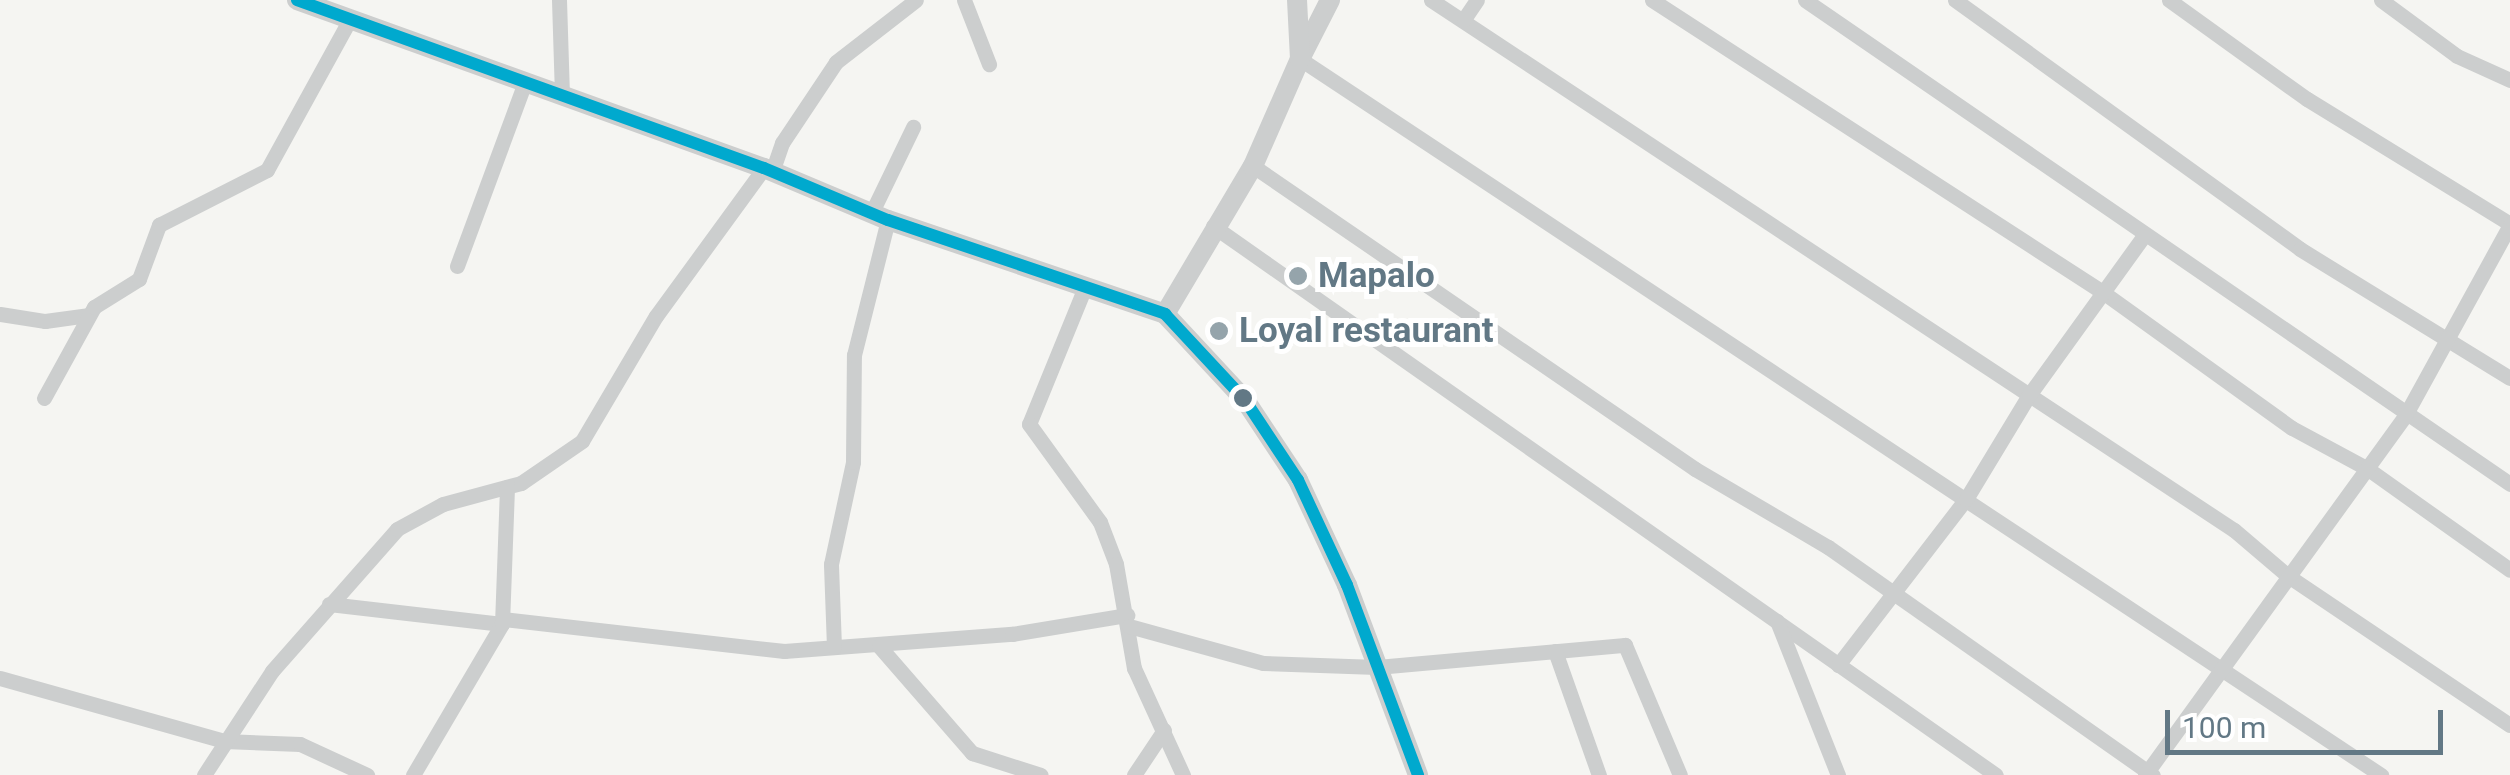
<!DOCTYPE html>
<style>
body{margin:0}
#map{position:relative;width:2510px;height:775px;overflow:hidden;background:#f5f5f2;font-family:Roboto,sans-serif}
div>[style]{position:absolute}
.minor>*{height:15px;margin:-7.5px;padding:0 7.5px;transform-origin:7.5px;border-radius:7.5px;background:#cccece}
.tertiary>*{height:20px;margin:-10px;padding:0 10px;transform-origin:10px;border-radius:10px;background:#cccece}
.bus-1>*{height:12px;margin:-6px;padding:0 6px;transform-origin:6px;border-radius:6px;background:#00a9ce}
.dots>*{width:28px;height:28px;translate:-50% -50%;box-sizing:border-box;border:5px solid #fff;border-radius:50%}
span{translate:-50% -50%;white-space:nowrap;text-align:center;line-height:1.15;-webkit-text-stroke:10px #fff;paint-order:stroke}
.poi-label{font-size:35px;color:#627885;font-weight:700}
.left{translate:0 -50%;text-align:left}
.scale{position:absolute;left:2165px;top:710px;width:278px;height:45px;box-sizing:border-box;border:5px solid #627885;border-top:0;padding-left:12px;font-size:30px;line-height:35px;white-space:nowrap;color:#627885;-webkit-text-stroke:8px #fff;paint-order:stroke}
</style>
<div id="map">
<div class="minor">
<i style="left:559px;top:0;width:95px;rotate:88.2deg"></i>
<i style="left:964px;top:0;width:69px;rotate:68.7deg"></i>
<i style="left:1431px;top:0;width:962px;rotate:33.43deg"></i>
<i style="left:2234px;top:530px;width:71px;rotate:40.4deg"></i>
<i style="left:2288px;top:576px;width:267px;rotate:33.9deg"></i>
<i style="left:1652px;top:0;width:539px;rotate:32.95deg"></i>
<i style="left:2104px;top:293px;width:231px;rotate:35.7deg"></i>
<i style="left:2292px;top:428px;width:86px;rotate:28.3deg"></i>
<i style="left:2368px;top:469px;width:174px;rotate:35.4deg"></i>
<i style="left:1805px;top:0;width:855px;rotate:34.47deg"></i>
<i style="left:1955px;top:0;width:425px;rotate:35.8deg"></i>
<i style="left:2300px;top:249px;width:246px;rotate:31.6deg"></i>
<i style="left:2169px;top:0;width:170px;rotate:35.7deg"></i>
<i style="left:2307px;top:99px;width:238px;rotate:31.6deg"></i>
<i style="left:2381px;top:0;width:94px;rotate:36.4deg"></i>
<i style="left:2457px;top:56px;width:58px;rotate:24.4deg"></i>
<i style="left:1464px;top:19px;width:23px;rotate:-56deg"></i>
<i style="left:1300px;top:59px;width:1297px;rotate:33.52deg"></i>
<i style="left:1253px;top:166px;width:536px;rotate:34.43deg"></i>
<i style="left:1695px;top:469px;width:154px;rotate:30.4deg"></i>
<i style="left:1828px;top:547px;width:397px;rotate:35.1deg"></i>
<i style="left:772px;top:172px;width:31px;rotate:-71deg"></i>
<i style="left:782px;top:143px;width:97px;rotate:-56.3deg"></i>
<i style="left:836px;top:62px;width:101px;rotate:-37.8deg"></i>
<i style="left:871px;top:214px;width:97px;rotate:-64.2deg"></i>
<i style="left:1213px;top:226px;width:956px;rotate:35.04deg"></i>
<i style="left:457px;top:266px;width:196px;rotate:-69.7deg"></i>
<i style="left:1085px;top:287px;width:148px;rotate:112.2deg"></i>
<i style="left:1029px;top:424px;width:121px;rotate:54.1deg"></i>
<i style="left:1100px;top:522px;width:45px;rotate:69.1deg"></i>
<i style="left:1116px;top:564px;width:106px;rotate:80.2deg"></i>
<i style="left:1134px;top:668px;width:118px;rotate:65.4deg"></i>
<i style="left:0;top:314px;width:46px;rotate:8.8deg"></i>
<i style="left:45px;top:321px;width:43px;rotate:-7.9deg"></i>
<i style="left:44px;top:398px;width:104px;rotate:-61.2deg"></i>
<i style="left:94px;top:307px;width:53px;rotate:-31.9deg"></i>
<i style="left:139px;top:279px;width:58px;rotate:-69.7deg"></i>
<i style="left:159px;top:225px;width:121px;rotate:-27deg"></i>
<i style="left:267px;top:170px;width:172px;rotate:-61.2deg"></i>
<i style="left:329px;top:604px;width:174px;rotate:6.6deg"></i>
<i style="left:503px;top:619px;width:283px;rotate:6.5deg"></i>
<i style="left:784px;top:651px;width:229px;rotate:-4.3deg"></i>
<i style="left:1012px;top:634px;width:117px;rotate:-9.4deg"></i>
<i style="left:1777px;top:621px;width:166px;rotate:68.4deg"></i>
<i style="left:1129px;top:626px;width:139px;rotate:15.4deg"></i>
<i style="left:1263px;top:663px;width:114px;rotate:2deg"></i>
<i style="left:1377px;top:667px;width:249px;rotate:-5.1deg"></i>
<i style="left:1625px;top:645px;width:141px;rotate:67.1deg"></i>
<i style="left:879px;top:646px;width:142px;rotate:49deg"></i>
<i style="left:972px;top:753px;width:72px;rotate:17.7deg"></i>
<i style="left:834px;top:647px;width:83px;rotate:-92.1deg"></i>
<i style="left:831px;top:564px;width:104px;rotate:-77.8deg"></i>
<i style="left:853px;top:462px;width:107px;rotate:-89.5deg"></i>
<i style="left:854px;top:355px;width:139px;rotate:-75.9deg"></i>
<i style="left:1555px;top:651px;width:132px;rotate:70.5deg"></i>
<i style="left:1838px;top:665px;width:210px;rotate:-52.4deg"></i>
<i style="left:1966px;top:499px;width:122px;rotate:-58.8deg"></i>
<i style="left:2029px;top:395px;width:195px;rotate:-54.2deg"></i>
<i style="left:0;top:678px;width:233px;rotate:15.7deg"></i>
<i style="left:224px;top:741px;width:76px;rotate:2.3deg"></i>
<i style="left:300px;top:744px;width:74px;rotate:24.8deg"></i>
<i style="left:204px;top:775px;width:124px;rotate:-56.8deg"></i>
<i style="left:272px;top:671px;width:189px;rotate:-48.6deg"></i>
<i style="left:397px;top:529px;width:52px;rotate:-28.5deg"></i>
<i style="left:443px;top:504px;width:81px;rotate:-15.1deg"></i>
<i style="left:521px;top:483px;width:74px;rotate:-34.5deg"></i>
<i style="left:582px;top:441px;width:145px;rotate:-59.4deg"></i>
<i style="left:656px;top:316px;width:183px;rotate:-53.9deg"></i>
<i style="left:413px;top:775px;width:175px;rotate:-59.5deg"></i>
<i style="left:502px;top:624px;width:137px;rotate:-87.9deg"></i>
<i style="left:1134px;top:775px;width:54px;rotate:-56.3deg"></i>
<i style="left:2145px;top:775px;width:445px;rotate:-54.1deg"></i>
<i style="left:2406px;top:414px;width:216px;rotate:-61.2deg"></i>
</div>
<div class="tertiary">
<i style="left:297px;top:0;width:496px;rotate:19.8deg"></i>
<i style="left:764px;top:168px;width:134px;rotate:22.8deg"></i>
<i style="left:888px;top:220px;width:293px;rotate:18.7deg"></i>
<i style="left:1165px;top:314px;width:117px;rotate:47.1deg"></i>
<i style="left:1245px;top:400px;width:96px;rotate:56.5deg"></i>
<i style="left:1298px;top:480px;width:116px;rotate:65deg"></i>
<i style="left:1347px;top:585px;width:203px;rotate:69.5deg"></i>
<i style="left:1301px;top:57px;width:64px;rotate:-63deg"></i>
<i style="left:1165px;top:314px;width:172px;rotate:-59.3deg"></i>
<i style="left:1253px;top:166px;width:117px;rotate:-66.3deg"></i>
<i style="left:1300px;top:59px;width:59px;rotate:-92.9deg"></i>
</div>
<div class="bus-1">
<i style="left:297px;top:0;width:496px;rotate:19.8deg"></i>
<i style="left:764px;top:168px;width:134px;rotate:22.8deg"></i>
<i style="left:888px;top:220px;width:293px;rotate:18.7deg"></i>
<i style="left:1165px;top:314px;width:117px;rotate:47.1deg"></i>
<i style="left:1245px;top:400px;width:96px;rotate:56.5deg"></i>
<i style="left:1298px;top:480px;width:116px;rotate:65deg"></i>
<i style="left:1347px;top:585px;width:203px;rotate:69.5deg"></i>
</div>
<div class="dots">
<i style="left:1298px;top:276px;background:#95a4ab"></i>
<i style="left:1219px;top:331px;background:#95a4ab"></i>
<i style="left:1243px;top:398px;background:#627885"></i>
</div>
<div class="poi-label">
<span class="left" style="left:1318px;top:276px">Mapalo</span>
<span class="left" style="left:1239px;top:331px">Loyal restaurant</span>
</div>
<div class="scale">100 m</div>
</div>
